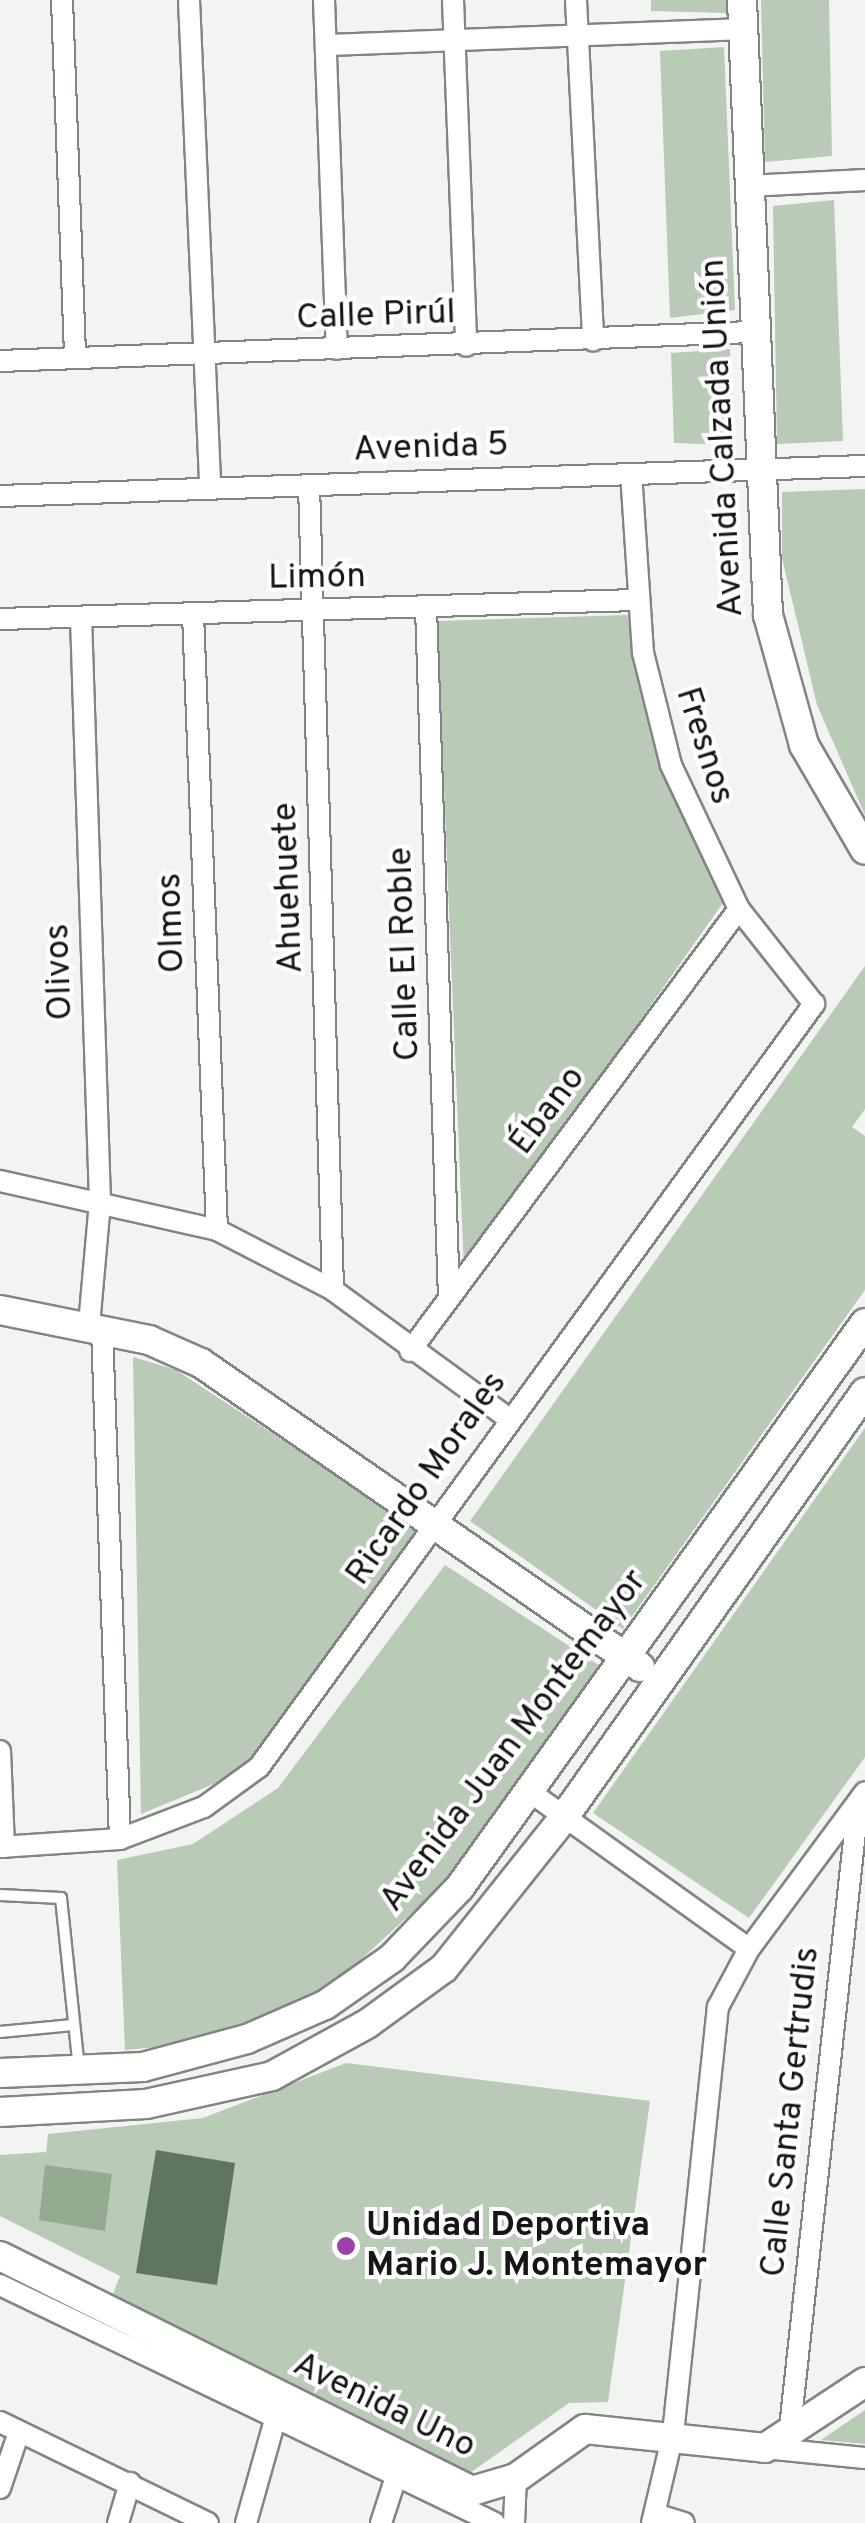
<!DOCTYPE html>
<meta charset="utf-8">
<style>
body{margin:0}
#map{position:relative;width:865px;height:2523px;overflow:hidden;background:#f1f4f0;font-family:Overpass,sans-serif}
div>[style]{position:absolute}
.green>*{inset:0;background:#b9cab7}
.water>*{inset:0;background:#94ab92}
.building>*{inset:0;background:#5f755e}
.roads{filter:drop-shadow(2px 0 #828682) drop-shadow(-2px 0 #828682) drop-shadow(0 2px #828682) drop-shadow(0 -2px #828682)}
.service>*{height:10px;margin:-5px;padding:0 5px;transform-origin:5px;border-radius:5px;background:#fff}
.minor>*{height:20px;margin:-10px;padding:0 10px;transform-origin:10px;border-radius:10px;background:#fff}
.tertiary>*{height:28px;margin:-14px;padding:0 14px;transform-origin:14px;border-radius:14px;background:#fff}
.dots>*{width:28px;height:28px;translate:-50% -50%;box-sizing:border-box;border:5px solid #fff;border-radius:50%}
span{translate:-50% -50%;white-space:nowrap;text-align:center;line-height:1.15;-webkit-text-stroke:8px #fff;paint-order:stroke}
.street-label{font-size:35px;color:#151615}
.poi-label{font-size:35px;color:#151615;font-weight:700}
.left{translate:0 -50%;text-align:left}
</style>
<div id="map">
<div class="green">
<i style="clip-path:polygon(651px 0,726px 0,727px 13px,651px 11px)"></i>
<i style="clip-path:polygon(761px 0,829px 0,832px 156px,765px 162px)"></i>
<i style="clip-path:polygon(724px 47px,735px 310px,670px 318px,660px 51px)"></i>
<i style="clip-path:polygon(834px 200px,843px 441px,777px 444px,773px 206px)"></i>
<i style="clip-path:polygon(730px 349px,734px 445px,674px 443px,671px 353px)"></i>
<i style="clip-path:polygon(865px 489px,865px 815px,817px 705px,782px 558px,782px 492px)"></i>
<i style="clip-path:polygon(627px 615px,646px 703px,725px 900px,464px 1270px,437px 621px)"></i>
<i style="clip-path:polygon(865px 966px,865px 1109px,852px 1127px,865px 1136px,865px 1290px,623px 1629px,470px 1521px)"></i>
<i style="clip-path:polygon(133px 1357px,176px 1370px,417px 1528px,257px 1754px,221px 1781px,141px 1814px)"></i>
<i style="clip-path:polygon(865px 1428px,865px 1757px,749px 1918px,593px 1813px)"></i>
<i style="clip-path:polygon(445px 1565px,600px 1666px,441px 1886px,355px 1965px,310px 1997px,249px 2021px,170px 2046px,125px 2050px,117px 1860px,193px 1844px,278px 1788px)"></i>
<i style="clip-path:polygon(346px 2063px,650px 2101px,608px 2402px,569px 2403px,470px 2473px,113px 2294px,120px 2276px,0 2216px,0 2155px,46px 2152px,48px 2134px,203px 2118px)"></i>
<i style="clip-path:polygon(865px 2410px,865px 2444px,821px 2440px)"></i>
</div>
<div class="water">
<i style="clip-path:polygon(45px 2165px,112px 2174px,105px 2231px,39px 2220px)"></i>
</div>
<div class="building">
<i style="clip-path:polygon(156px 2150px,235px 2163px,217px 2285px,136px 2273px)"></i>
</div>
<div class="roads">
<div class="service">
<i style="left:0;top:1895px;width:61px;rotate:2.8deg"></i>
<i style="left:61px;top:1898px;width:171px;rotate:84deg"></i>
<i style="left:0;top:2032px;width:73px;rotate:-5.5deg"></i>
</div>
<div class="minor">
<i style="left:62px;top:0;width:358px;rotate:87.9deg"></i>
<i style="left:189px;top:0;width:488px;rotate:87.5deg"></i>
<i style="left:324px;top:0;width:349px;rotate:87.9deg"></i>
<i style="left:453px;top:0;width:346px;rotate:87.8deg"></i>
<i style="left:576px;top:0;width:341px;rotate:87.1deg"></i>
<i style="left:326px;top:45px;width:416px;rotate:-2.2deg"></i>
<i style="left:748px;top:186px;width:117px;rotate:-2.9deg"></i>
<i style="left:0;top:361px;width:754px;rotate:-2.21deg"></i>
<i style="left:309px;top:485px;width:805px;rotate:88.29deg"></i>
<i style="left:0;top:496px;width:866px;rotate:-1.99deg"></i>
<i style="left:426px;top:608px;width:690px;rotate:88.09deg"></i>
<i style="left:193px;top:614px;width:616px;rotate:87.77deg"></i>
<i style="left:81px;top:617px;width:585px;rotate:88.14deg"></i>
<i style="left:100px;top:1202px;width:123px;rotate:95.1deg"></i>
<i style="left:0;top:619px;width:636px;rotate:-1.71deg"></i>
<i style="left:0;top:1181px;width:222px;rotate:12.7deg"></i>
<i style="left:217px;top:1230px;width:131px;rotate:27.3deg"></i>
<i style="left:333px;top:1290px;width:218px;rotate:36.2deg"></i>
<i style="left:102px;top:1329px;width:510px;rotate:87.98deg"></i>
<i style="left:410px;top:1351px;width:551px;rotate:-53.34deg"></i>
<i style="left:0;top:1751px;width:96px;rotate:87.6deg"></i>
<i style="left:530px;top:1792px;width:269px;rotate:35.6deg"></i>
<i style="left:0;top:1847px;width:120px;rotate:-3.8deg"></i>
<i style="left:120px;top:1839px;width:90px;rotate:-20.9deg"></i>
<i style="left:204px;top:1807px;width:68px;rotate:-36deg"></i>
<i style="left:259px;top:1767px;width:944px;rotate:-53.97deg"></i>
<i style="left:814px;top:1004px;width:121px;rotate:-128.3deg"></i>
<i style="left:739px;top:909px;width:159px;rotate:-115.3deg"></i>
<i style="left:671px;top:765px;width:115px;rotate:-104deg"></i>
<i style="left:643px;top:653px;width:179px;rotate:-93.8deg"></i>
<i style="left:0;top:2285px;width:549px;rotate:25.68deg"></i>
<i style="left:0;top:2422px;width:231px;rotate:25.9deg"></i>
<i style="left:790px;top:2428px;width:628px;rotate:-83.78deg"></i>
<i style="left:765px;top:2448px;width:100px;rotate:5.7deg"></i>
<i style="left:0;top:2488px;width:59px;rotate:-71.3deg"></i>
<i style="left:655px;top:2514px;width:30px;rotate:17deg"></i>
<i style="left:118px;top:2523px;width:42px;rotate:-73.3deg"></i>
<i style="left:246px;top:2523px;width:107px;rotate:-74.3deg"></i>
<i style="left:381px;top:2523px;width:45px;rotate:-72deg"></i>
<i style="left:514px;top:2523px;width:45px;rotate:-87.5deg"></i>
<i style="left:652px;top:2523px;width:91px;rotate:-76.7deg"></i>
<i style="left:673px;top:2434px;width:429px;rotate:-84deg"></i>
<i style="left:718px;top:2007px;width:66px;rotate:-61.9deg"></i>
<i style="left:749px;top:1949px;width:195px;rotate:-53.5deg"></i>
</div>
<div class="tertiary">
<i style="left:742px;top:0;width:616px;rotate:87.58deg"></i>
<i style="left:768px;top:615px;width:135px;rotate:74.5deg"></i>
<i style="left:804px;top:745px;width:121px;rotate:59.8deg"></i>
<i style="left:0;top:1310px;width:152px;rotate:11.4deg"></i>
<i style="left:149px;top:1340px;width:57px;rotate:23.9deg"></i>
<i style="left:201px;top:1363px;width:534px;rotate:34.7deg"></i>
<i style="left:0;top:2073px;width:143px;rotate:-2.4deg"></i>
<i style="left:143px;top:2067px;width:108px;rotate:-15.1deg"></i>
<i style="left:247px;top:2039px;width:85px;rotate:-23.6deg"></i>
<i style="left:325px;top:2005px;width:82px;rotate:-35deg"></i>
<i style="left:392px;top:1958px;width:98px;rotate:-46.2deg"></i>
<i style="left:460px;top:1887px;width:694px;rotate:-54.32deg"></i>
<i style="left:0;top:2112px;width:146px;rotate:-3.1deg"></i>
<i style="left:146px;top:2104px;width:129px;rotate:-12.5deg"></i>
<i style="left:272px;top:2076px;width:108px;rotate:-28.7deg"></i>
<i style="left:367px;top:2024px;width:95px;rotate:-36deg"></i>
<i style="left:444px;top:1968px;width:189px;rotate:-51.4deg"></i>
<i style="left:562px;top:1820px;width:524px;rotate:-54.7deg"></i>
<i style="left:0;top:2256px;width:527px;rotate:26.47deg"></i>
<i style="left:472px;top:2491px;width:46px;rotate:-16.5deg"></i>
<i style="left:516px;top:2478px;width:85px;rotate:-35.4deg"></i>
<i style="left:585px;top:2429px;width:181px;rotate:6deg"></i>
<i style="left:765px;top:2448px;width:120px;rotate:-33.4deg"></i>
</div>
</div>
<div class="dots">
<i style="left:346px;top:2246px;background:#9f41aa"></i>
</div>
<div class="street-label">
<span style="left:376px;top:316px;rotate:-2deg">Calle Pirúl</span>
<span style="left:723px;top:438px;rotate:-93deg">Avenida Calzada Unión</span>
<span style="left:431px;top:448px;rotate:-2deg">Avenida 5</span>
<span style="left:317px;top:578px;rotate:-1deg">Limón</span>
<span style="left:704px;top:746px;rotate:72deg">Fresnos</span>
<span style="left:289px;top:888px;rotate:-92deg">Ahuehuete</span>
<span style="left:172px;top:923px;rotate:-92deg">Olmos</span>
<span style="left:405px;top:954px;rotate:-92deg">Calle El Roble</span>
<span style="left:60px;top:972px;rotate:-92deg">Olivos</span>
<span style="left:548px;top:1111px;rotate:-53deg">Ébano</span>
<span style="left:427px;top:1479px;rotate:-55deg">Ricardo Morales</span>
<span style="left:514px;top:1741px;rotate:-53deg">Avenida Juan Montemayor</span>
<span style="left:791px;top:2112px;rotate:-84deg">Calle Santa Gertrudis</span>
<span style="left:384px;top:2406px;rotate:26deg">Avenida Uno</span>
</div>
<div class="poi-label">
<span class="left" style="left:366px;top:2246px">Unidad Deportiva<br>Mario J. Montemayor</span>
</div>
</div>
